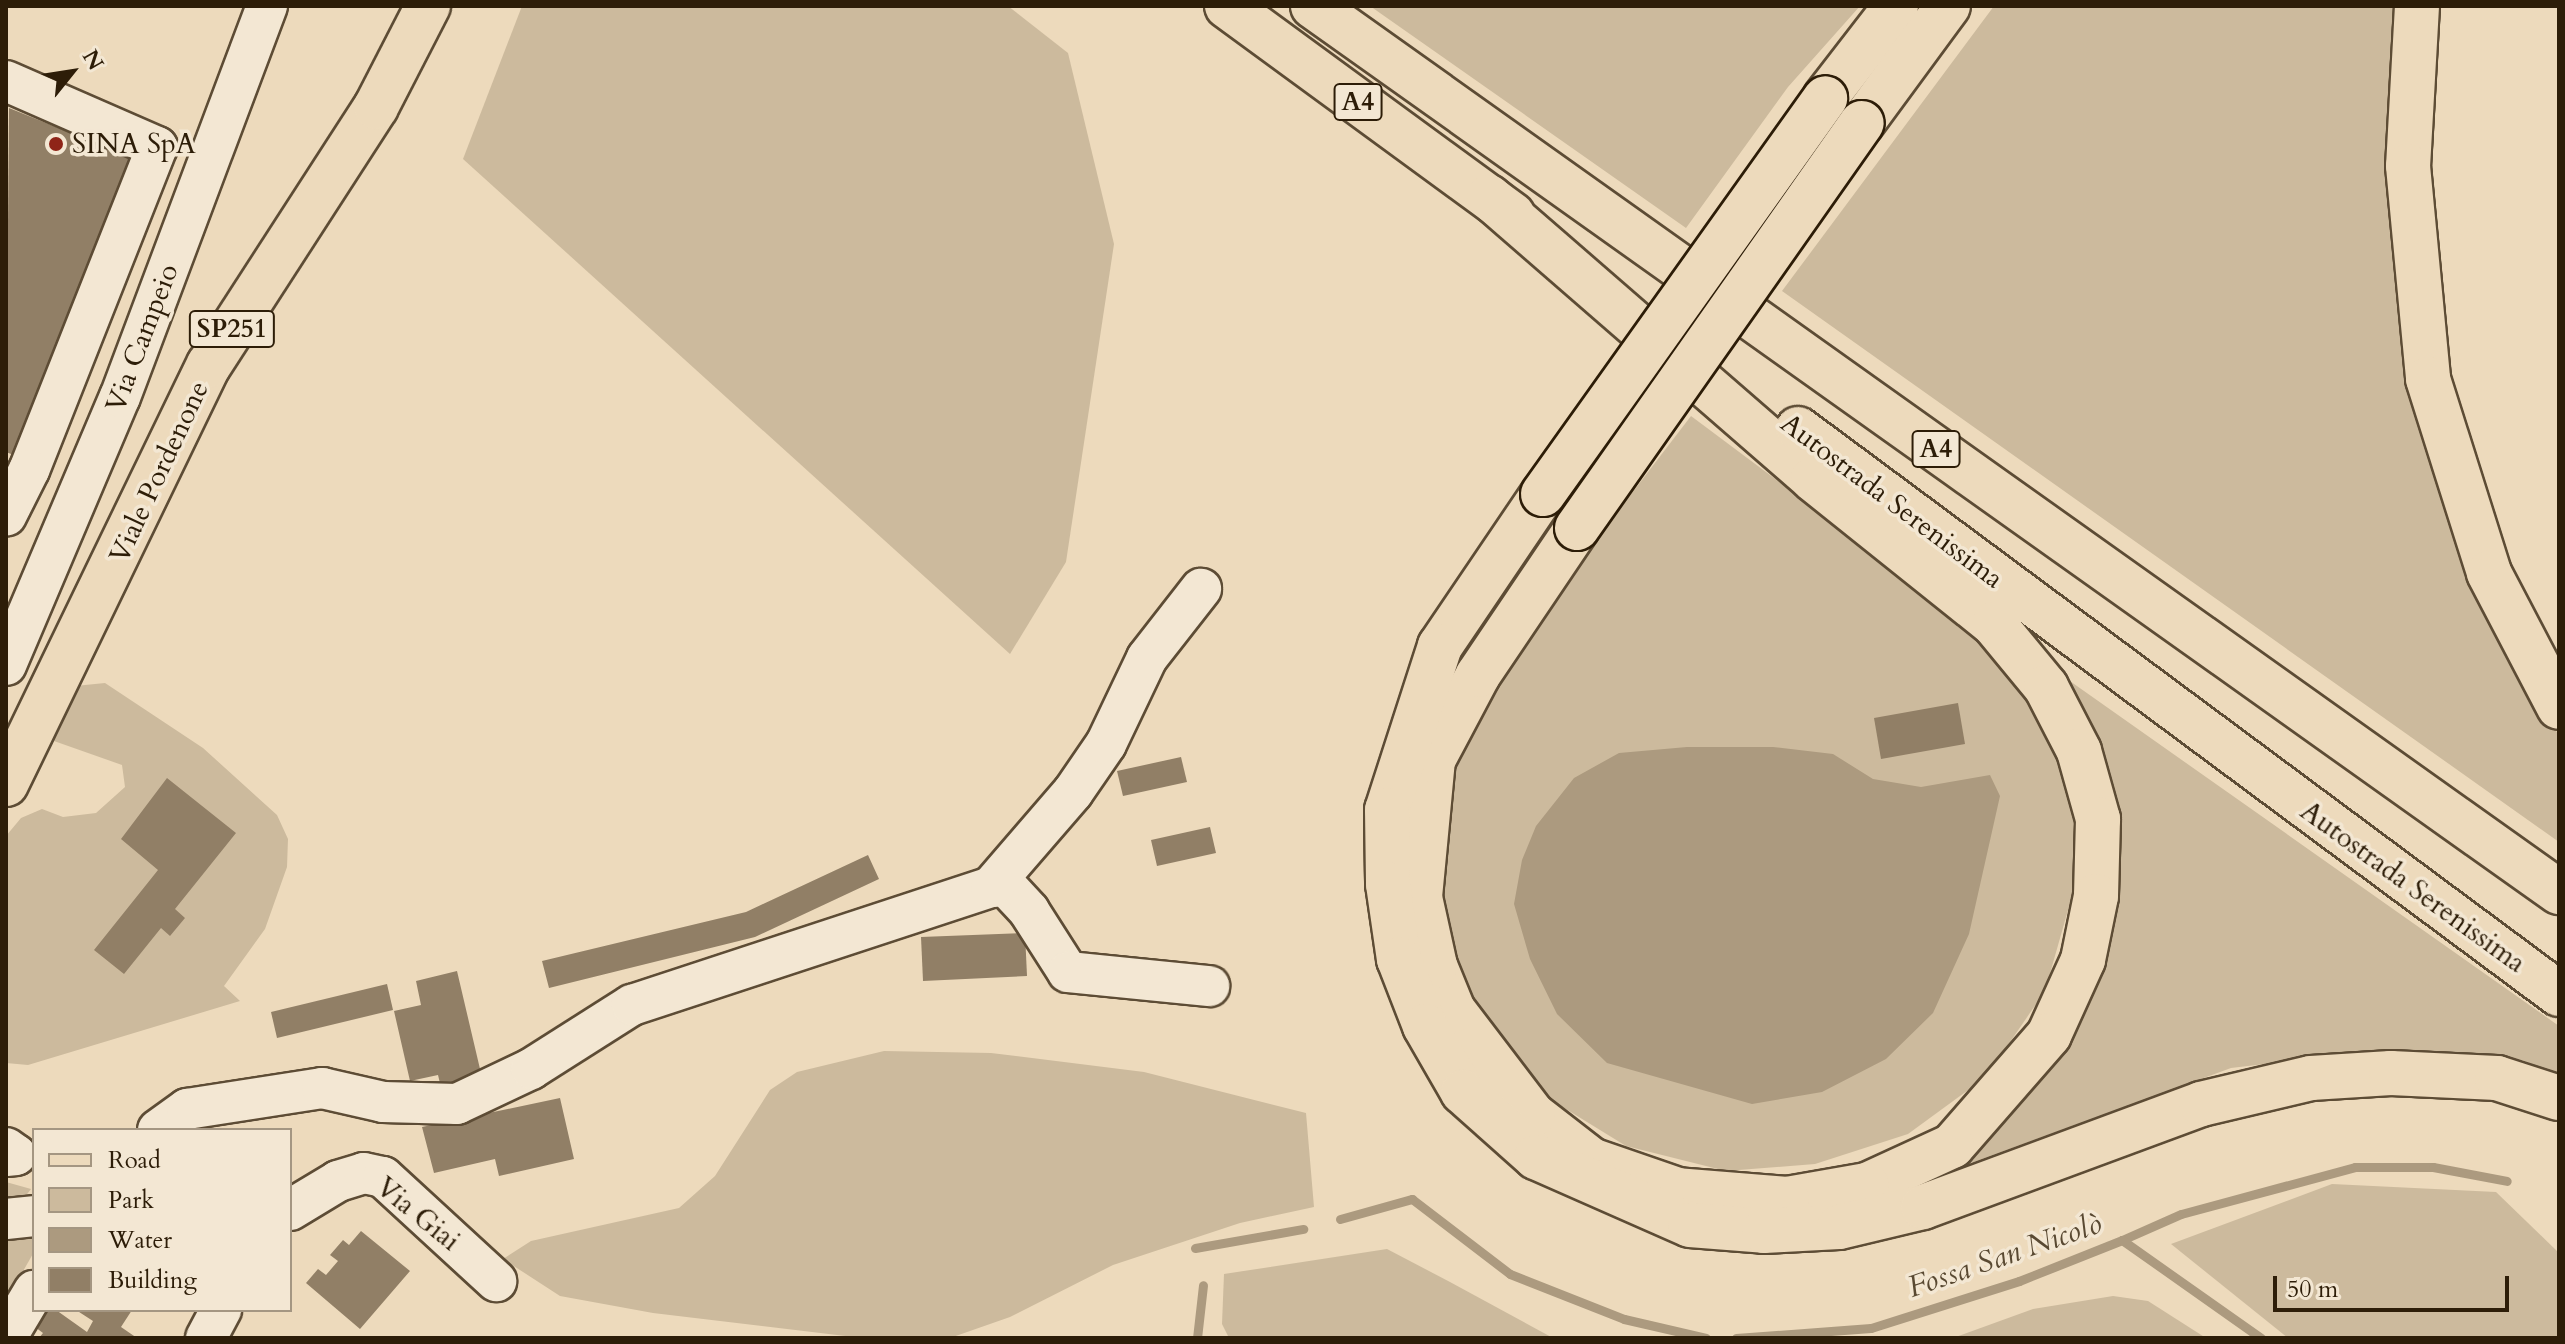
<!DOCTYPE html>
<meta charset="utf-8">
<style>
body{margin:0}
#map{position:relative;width:2565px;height:1344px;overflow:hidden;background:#eddabc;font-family:Cardo,serif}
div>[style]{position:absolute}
.green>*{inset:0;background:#ccba9d}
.water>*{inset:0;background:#ac9a7f}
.stream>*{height:9px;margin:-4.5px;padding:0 4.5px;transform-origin:4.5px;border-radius:4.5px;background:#ac9a7f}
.building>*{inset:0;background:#917f66}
.roads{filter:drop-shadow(2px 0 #5d4c35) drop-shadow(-2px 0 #5d4c35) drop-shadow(0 2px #5d4c35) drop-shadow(0 -2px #5d4c35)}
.minor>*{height:40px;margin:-20px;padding:0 20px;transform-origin:20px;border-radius:20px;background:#f3e7d3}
.major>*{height:44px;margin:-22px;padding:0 22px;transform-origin:22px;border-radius:22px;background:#eddabc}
.highway>*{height:44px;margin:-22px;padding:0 22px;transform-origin:22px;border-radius:22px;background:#eddabc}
.bridges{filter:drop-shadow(2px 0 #2d1d08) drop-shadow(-2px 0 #2d1d08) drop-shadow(0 2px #2d1d08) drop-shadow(0 -2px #2d1d08)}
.highway-bridge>*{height:44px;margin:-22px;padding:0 22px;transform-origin:22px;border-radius:22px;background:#eddabc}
.dots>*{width:22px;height:22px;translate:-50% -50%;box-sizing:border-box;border:4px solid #f3e7d3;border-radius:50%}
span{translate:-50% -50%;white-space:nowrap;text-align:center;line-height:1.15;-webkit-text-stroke:7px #f3e7d3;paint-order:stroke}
.shield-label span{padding:2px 6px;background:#f3e7d3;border:2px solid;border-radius:6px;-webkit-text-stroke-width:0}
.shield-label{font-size:26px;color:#2d1d08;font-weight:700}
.poi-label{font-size:28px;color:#2d1d08}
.left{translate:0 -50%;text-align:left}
.street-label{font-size:28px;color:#2d1d08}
.water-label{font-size:30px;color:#594932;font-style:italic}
.frame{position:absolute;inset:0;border:8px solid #2d1d08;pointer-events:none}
.legend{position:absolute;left:32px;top:1128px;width:260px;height:184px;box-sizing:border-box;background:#f3e7d3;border:2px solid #a49682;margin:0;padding:10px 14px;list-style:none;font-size:24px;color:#2d1d08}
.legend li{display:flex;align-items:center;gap:16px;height:40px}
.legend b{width:40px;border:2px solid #a49682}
.north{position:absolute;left:32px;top:32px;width:80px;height:80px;-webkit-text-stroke:6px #f3e7d3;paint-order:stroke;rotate:60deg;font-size:22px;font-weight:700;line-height:32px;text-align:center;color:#2d1d08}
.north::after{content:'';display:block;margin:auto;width:28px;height:36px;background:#2d1d08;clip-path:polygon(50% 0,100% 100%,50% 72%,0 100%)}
.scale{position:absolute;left:2273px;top:1276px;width:236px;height:36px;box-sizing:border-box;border:4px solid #2d1d08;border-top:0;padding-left:10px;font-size:24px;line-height:28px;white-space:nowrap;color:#2d1d08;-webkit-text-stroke:6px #f3e7d3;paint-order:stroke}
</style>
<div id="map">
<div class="green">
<i style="clip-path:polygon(522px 6px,1008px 6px,1068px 53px,1114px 244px,1066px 562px,1010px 654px,463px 159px)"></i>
<i style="clip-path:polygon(1370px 6px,1860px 6px,1788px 87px,1686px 228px)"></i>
<i style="clip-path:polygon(1994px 6px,2407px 6px,2397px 158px,2515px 658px,2559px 736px,2559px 842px,1782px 291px)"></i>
<i style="clip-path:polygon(1691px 416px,2001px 648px,2044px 713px,2073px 811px,2074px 889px,2045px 991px,1986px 1077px,1908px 1134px,1815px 1164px,1726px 1171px,1626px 1146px,1522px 1082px,1475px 1009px,1455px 958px,1442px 892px,1444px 807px,1463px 740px,1523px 635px)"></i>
<i style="clip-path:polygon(2067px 679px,2559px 1026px,2559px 1075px,2522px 1060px,2358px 1053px,2231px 1068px,1894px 1191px,2061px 1038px,2105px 769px)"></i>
<i style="clip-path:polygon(105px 683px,203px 748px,277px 815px,288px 839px,287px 867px,265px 929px,224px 986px,240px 1001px,28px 1065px,6px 1063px,6px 836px,21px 818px,42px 809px,63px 817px,96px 813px,125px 787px,122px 765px,54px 741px,75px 686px)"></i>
<i style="clip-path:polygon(884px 1051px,991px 1053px,1144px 1072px,1306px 1113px,1314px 1207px,1240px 1223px,1113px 1265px,1010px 1317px,950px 1338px,862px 1338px,653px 1313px,560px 1296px,503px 1259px,531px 1241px,679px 1208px,715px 1176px,770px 1090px,797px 1072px)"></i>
<i style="clip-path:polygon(6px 1182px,31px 1189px,24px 1198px,6px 1200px)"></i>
<i style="clip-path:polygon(2332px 1184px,2496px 1192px,2559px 1253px,2559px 1338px,2288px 1338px,2171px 1244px)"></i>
<i style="clip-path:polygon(34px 1235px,34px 1252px,6px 1301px,6px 1236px)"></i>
<i style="clip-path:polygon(1387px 1249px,1450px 1282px,1553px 1338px,1229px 1338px,1222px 1324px,1224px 1274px)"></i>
<i style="clip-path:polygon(2113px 1296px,2148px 1301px,2206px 1338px,1953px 1338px,2033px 1309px)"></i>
</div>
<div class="water">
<i style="clip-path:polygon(1687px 747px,1773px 747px,1833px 754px,1873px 779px,1921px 787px,1990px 775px,2000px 796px,1969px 934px,1933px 1013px,1886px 1059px,1822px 1092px,1752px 1104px,1607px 1063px,1557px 1014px,1530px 959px,1514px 904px,1522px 860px,1536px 826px,1574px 778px,1619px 753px)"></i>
</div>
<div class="stream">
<i style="left:1340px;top:1219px;width:75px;rotate:-15.5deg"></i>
<i style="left:1412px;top:1199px;width:123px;rotate:37.4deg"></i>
<i style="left:1510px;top:1274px;width:123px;rotate:21.5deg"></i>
<i style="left:1624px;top:1319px;width:84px;rotate:13deg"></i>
<i style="left:2122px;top:1240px;width:64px;rotate:-23.8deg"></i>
<i style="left:2181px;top:1214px;width:180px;rotate:-15.1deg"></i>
<i style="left:2355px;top:1167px;width:78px"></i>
<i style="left:2433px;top:1167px;width:75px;rotate:10.7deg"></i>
<i style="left:1195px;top:1248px;width:110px;rotate:-10deg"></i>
<i style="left:1197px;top:1338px;width:53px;rotate:-83.5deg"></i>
<i style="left:1736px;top:1338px;width:135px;rotate:-4.2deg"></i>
<i style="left:1871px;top:1328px;width:155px;rotate:-17.6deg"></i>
<i style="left:2019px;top:1281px;width:111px;rotate:-21.7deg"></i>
<i style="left:2122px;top:1240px;width:170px;rotate:35.2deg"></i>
</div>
<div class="building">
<i style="clip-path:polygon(9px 108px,140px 161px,24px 459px,6px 452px)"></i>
<i style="clip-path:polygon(1958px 703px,1965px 744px,1881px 759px,1874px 718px)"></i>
<i style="clip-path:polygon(1181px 757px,1187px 782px,1123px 796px,1117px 771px)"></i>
<i style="clip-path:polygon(167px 778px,236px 833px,175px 909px,185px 918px,170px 936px,161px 928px,124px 974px,94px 950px,158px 870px,121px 839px)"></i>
<i style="clip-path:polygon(1210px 827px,1216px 853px,1157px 866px,1151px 840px)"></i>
<i style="clip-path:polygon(868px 855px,879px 879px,755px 937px,549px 988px,542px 961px,746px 912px)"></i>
<i style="clip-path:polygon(1025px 933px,1027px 976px,923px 981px,921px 937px)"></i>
<i style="clip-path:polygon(457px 971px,484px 1086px,443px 1096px,438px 1075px,410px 1081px,394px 1011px,421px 1005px,416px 981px)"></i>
<i style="clip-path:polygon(387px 984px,393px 1010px,277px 1038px,271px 1012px)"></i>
<i style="clip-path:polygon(560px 1098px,574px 1159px,499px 1176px,495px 1159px,434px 1173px,422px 1127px)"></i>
<i style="clip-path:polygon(361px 1231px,410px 1271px,360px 1329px,306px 1283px,318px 1269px,326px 1275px,338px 1261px,330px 1255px,343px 1240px,349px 1245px)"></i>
<i style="clip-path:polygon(47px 1310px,56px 1310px,87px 1332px,93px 1321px,76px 1310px,132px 1310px,121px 1327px,137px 1338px,39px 1338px,43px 1333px,35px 1327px)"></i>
</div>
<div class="roads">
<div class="minor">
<i style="left:6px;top:81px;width:165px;rotate:23.6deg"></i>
<i style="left:157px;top:147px;width:347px;rotate:111.6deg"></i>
<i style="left:29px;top:470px;width:51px;rotate:116.6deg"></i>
<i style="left:6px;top:665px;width:291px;rotate:-67deg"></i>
<i style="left:120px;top:397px;width:418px;rotate:-69.4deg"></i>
<i style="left:991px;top:887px;width:15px;rotate:-4deg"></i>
<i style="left:1006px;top:886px;width:34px;rotate:47deg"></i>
<i style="left:1029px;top:911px;width:72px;rotate:57.4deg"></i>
<i style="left:1068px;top:972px;width:142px;rotate:5.7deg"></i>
<i style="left:158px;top:1130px;width:36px;rotate:-36deg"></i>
<i style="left:187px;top:1109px;width:137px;rotate:-8.8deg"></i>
<i style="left:322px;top:1088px;width:63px;rotate:12.9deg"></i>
<i style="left:383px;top:1102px;width:74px;rotate:1.5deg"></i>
<i style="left:457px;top:1104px;width:82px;rotate:-25.3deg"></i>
<i style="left:531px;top:1069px;width:120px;rotate:-32.4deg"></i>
<i style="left:632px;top:1005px;width:378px;rotate:-18.2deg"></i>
<i style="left:991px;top:887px;width:125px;rotate:-49.2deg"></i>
<i style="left:1073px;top:792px;width:58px;rotate:-55.5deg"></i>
<i style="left:1106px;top:744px;width:95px;rotate:-64.5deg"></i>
<i style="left:1147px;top:658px;width:88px;rotate:-52deg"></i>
<i style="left:6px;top:1148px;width:12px;rotate:35deg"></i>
<i style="left:16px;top:1155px;width:10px;rotate:174deg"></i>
<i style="left:290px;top:1210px;width:56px;rotate:-31.1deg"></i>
<i style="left:338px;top:1181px;width:27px;rotate:-17deg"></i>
<i style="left:364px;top:1173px;width:19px;rotate:12deg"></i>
<i style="left:383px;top:1177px;width:154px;rotate:42.6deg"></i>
<i style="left:6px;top:1219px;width:28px;rotate:-6deg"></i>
<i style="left:6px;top:1338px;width:55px;rotate:-59.2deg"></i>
<i style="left:206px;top:1338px;width:32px;rotate:-62deg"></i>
</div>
<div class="major">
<i style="left:6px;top:784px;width:466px;rotate:-64.2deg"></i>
<i style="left:209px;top:365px;width:307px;rotate:-57.1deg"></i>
<i style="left:376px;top:107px;width:114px;rotate:-62.8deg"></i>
</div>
<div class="highway">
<i style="left:1227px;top:6px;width:354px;rotate:36.2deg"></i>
<i style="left:1313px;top:6px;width:1529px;rotate:35.42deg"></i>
<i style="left:2417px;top:6px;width:160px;rotate:93.2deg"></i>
<i style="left:2408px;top:166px;width:214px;rotate:84.6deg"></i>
<i style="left:2428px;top:379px;width:203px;rotate:72.5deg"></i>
<i style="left:2489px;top:573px;width:151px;rotate:62.4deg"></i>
<i style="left:1825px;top:98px;width:116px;rotate:-52.3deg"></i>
<i style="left:1862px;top:123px;width:145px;rotate:-53.7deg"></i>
<i style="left:1489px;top:197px;width:430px;rotate:41deg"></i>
<i style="left:1813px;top:479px;width:232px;rotate:38.7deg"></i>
<i style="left:1994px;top:624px;width:82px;rotate:50.5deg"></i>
<i style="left:2046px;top:687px;width:72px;rotate:62.7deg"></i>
<i style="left:2079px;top:751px;width:71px;rotate:74.4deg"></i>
<i style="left:2098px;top:819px;width:77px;rotate:91.5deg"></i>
<i style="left:2096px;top:896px;width:65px;rotate:101.5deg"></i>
<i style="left:2083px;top:960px;width:82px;rotate:114.4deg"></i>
<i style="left:2049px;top:1035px;width:147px;rotate:131.1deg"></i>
<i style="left:1952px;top:1146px;width:94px;rotate:155.4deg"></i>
<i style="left:1867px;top:1185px;width:81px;rotate:170.1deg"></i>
<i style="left:1787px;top:1199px;width:109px;rotate:-175.3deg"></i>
<i style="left:1678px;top:1190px;width:92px;rotate:-161deg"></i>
<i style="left:1591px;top:1160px;width:73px;rotate:-142.2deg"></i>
<i style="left:1533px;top:1115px;width:132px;rotate:-127.3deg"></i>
<i style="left:1453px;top:1010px;width:48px;rotate:-112.2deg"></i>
<i style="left:1435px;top:966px;width:71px;rotate:-102.3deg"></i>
<i style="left:1420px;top:897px;width:138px;rotate:-84.6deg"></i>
<i style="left:1433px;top:760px;width:96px;rotate:-62.1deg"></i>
<i style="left:1478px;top:675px;width:177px;rotate:-56deg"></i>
<i style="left:1798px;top:429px;width:948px;rotate:36.59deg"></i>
<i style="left:1543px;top:494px;width:184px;rotate:124.1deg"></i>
<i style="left:1440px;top:646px;width:172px;rotate:107.9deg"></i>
<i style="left:1387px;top:810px;width:74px;rotate:89.2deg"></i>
<i style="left:1388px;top:884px;width:76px;rotate:81.7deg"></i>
<i style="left:1399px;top:959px;width:72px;rotate:68.8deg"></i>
<i style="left:1425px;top:1026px;width:76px;rotate:60.1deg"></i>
<i style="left:1463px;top:1092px;width:98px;rotate:41.7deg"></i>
<i style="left:1536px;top:1157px;width:168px;rotate:23.8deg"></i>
<i style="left:1690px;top:1225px;width:74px;rotate:4.6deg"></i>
<i style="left:1764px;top:1231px;width:75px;rotate:-3.1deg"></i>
<i style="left:1839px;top:1227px;width:86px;rotate:-13.4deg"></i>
<i style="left:1923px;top:1207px;width:296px;rotate:-20.3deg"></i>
<i style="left:2201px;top:1104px;width:113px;rotate:-13.3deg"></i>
<i style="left:2311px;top:1078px;width:80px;rotate:-3.6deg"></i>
<i style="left:2391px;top:1073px;width:106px;rotate:2.7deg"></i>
<i style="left:2497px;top:1078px;width:65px;rotate:17.9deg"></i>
</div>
</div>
<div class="bridges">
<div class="highway-bridge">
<i style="left:1543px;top:494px;width:486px;rotate:-54.5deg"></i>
<i style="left:1577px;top:528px;width:495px;rotate:-54.9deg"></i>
</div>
</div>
<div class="dots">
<i style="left:56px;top:144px;background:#8f2418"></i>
</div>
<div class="shield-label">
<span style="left:1358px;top:102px">A4</span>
<span style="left:232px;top:329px">SP251</span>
<span style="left:1936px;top:449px">A4</span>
</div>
<div class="poi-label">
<span class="left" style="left:72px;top:144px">SINA SpA</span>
</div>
<div class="street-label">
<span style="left:142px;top:338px;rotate:-69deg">Via Campeio</span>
<span style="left:159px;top:472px;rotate:-65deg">Viale Pordenone</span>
<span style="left:1892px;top:501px;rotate:37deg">Autostrada Serenissima</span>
<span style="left:2413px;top:887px;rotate:36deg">Autostrada Serenissima</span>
<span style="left:418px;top:1214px;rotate:39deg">Via Giai</span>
</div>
<div class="water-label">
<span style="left:2005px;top:1256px;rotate:-19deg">Fossa San Nicolò</span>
</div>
<div class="frame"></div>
<ul class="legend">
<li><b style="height:10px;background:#eddabc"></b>Road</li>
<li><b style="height:22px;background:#ccba9d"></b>Park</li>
<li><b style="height:22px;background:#ac9a7f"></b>Water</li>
<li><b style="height:22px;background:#917f66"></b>Building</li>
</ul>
<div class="north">N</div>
<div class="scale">50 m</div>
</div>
